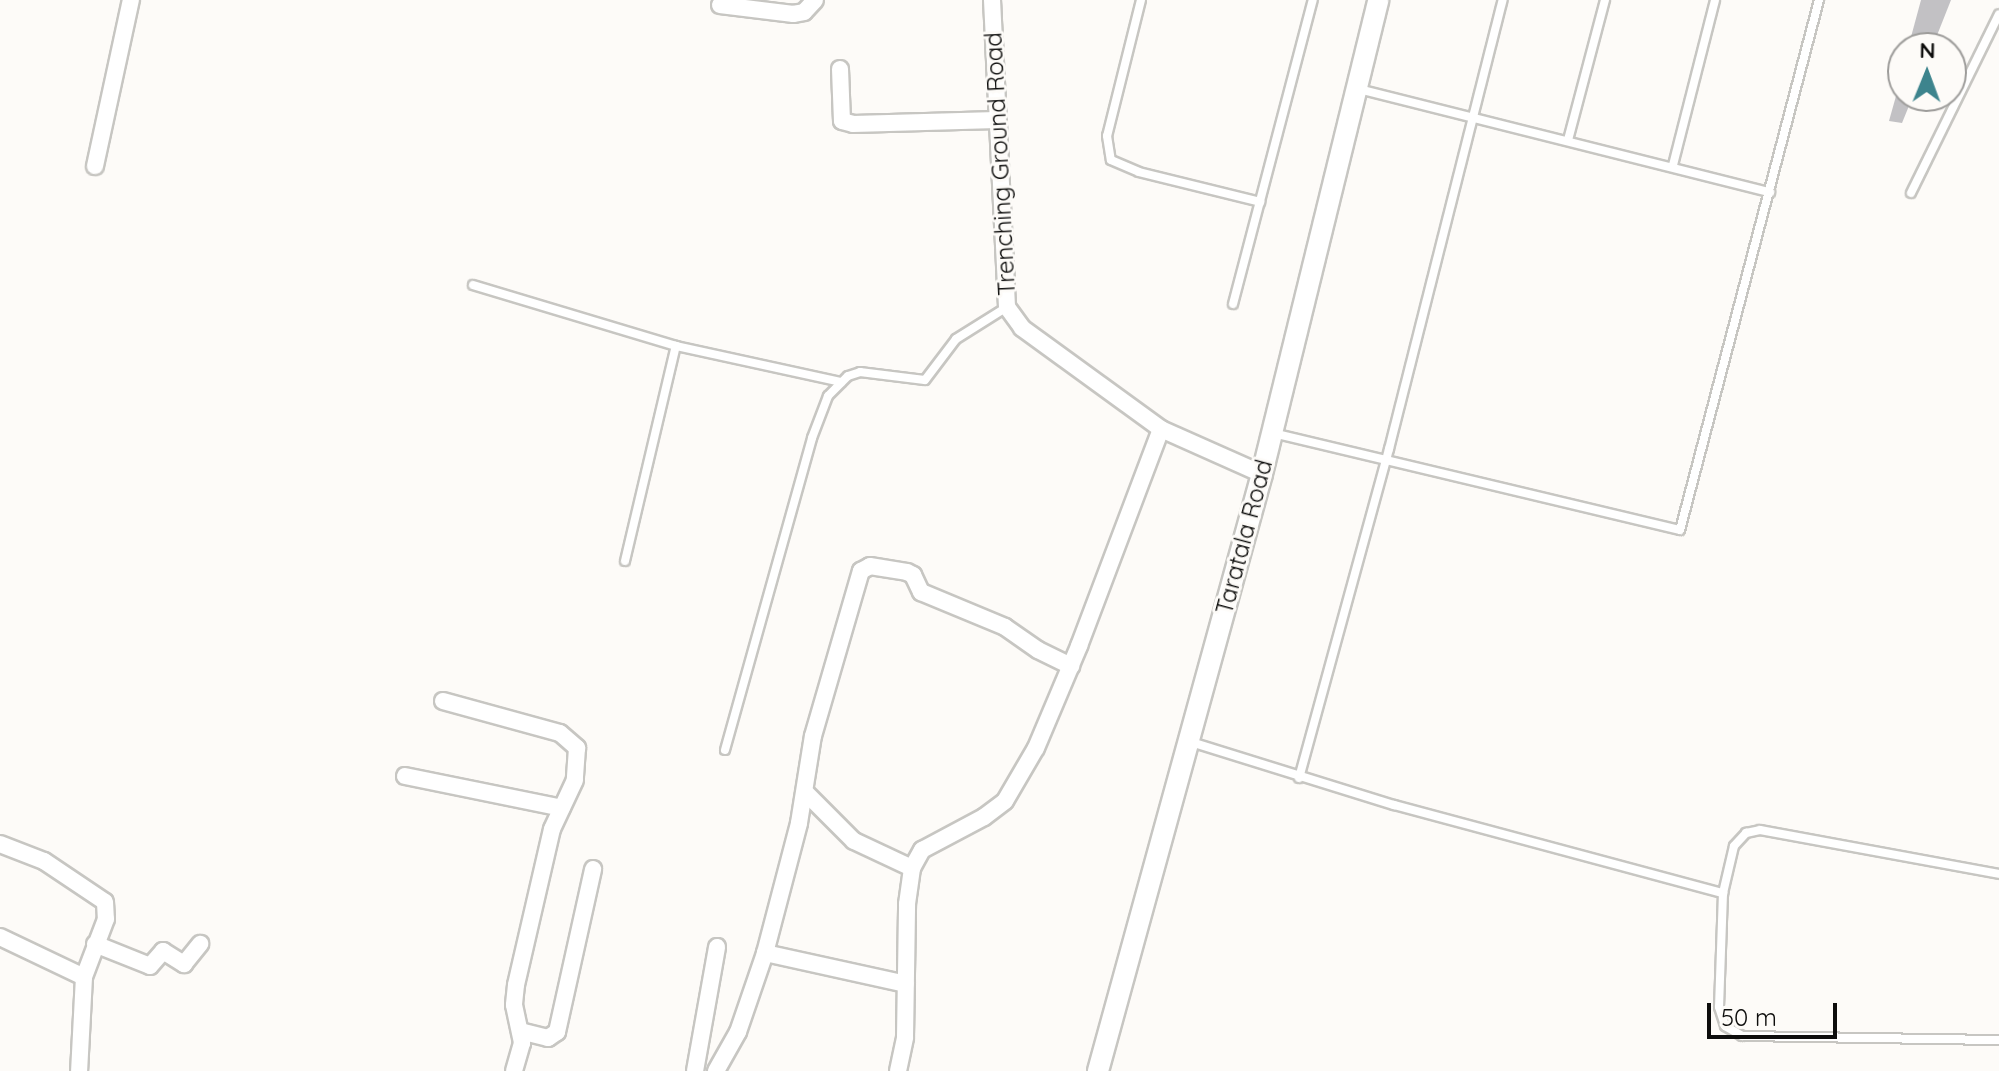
<!DOCTYPE html>
<style>
body{margin:0}
#map{position:relative;width:1999px;height:1071px;overflow:hidden;background:#fdfbf8;font-family:Quicksand,sans-serif}
div>[style]{position:absolute}
.building>*{inset:0;background:#c2c1c4}
.roads{filter:drop-shadow(2px 0 #c7c6c2) drop-shadow(-2px 0 #c7c6c2) drop-shadow(0 2px #c7c6c2) drop-shadow(0 -2px #c7c6c2)}
.service>*{height:8px;margin:-4px;padding:0 4px;transform-origin:4px;border-radius:4px;background:#fff}
.minor>*{height:16px;margin:-8px;padding:0 8px;transform-origin:8px;border-radius:8px;background:#fff}
.tertiary>*{height:20px;margin:-10px;padding:0 10px;transform-origin:10px;border-radius:10px;background:#fff}
span{translate:-50% -50%;white-space:nowrap;text-align:center;line-height:1.15;-webkit-text-stroke:6px #fdfbf8;paint-order:stroke}
.street-label{font-size:24px;color:#0d0d0c}
.north{position:absolute;left:1887px;top:32px;width:80px;height:80px;box-sizing:border-box;background:#fdfbf8;border:2px solid #9d9c9a;border-radius:50%;rotate:1deg;font-size:22px;font-weight:700;line-height:32px;text-align:center;color:#0d0d0c}
.north::after{content:'';display:block;margin:auto;width:28px;height:36px;background:#3d848d;clip-path:polygon(50% 0,100% 100%,50% 72%,0 100%)}
.scale{position:absolute;left:1707px;top:1003px;width:130px;height:36px;box-sizing:border-box;border:4px solid #0d0d0c;border-top:0;padding-left:10px;font-size:24px;line-height:28px;white-space:nowrap;color:#0d0d0c;-webkit-text-stroke:6px #fdfbf8;paint-order:stroke}
</style>
<div id="map">
<div class="building">
<i style="clip-path:polygon(1921px 0,1951px 0,1932px 48px,1908px 48px)"></i>
<i style="clip-path:polygon(1896px 96px,1913px 96px,1902px 123px,1889px 121px)"></i>
</div>
<div class="roads">
<div class="service">
<i style="left:1141px;top:0;width:140px;rotate:104deg"></i>
<i style="left:1107px;top:136px;width:24px;rotate:81deg"></i>
<i style="left:1111px;top:160px;width:30px;rotate:23deg"></i>
<i style="left:1139px;top:172px;width:125px;rotate:13.9deg"></i>
<i style="left:1359px;top:89px;width:424px;rotate:14.1deg"></i>
<i style="left:1568px;top:140px;width:145px;rotate:-75.2deg"></i>
<i style="left:1673px;top:165px;width:170px;rotate:-75.7deg"></i>
<i style="left:1911px;top:193px;width:199px;rotate:-63.8deg"></i>
<i style="left:473px;top:285px;width:212px;rotate:16.7deg"></i>
<i style="left:676px;top:346px;width:169px;rotate:12.3deg"></i>
<i style="left:1233px;top:304px;width:314px;rotate:-75.3deg"></i>
<i style="left:1273px;top:433px;width:418px;rotate:13.4deg"></i>
<i style="left:1680px;top:530px;width:548px;rotate:-75.3deg"></i>
<i style="left:625px;top:561px;width:221px;rotate:-76.7deg"></i>
<i style="left:1188px;top:741px;width:216px;rotate:17.3deg"></i>
<i style="left:1394px;top:805px;width:341px;rotate:15deg"></i>
<i style="left:1723px;top:893px;width:114px;rotate:92deg"></i>
<i style="left:1719px;top:1007px;width:20px;rotate:72deg"></i>
<i style="left:1725px;top:1026px;width:20px;rotate:30deg"></i>
<i style="left:1742px;top:1036px;width:257px;rotate:0.9deg"></i>
<i style="left:725px;top:750px;width:324px;rotate:-74.4deg"></i>
<i style="left:812px;top:438px;width:45px;rotate:-69.1deg"></i>
<i style="left:828px;top:396px;width:28px;rotate:-45deg"></i>
<i style="left:848px;top:376px;width:13px;rotate:-18deg"></i>
<i style="left:860px;top:372px;width:65px;rotate:7deg"></i>
<i style="left:925px;top:380px;width:51px;rotate:-52.9deg"></i>
<i style="left:956px;top:339px;width:60px;rotate:-32.1deg"></i>
<i style="left:1299px;top:778px;width:341px;rotate:-74.7deg"></i>
<i style="left:1389px;top:449px;width:463px;rotate:-75.8deg"></i>
<i style="left:1723px;top:893px;width:48px;rotate:-76.8deg"></i>
<i style="left:1734px;top:846px;width:18px;rotate:-47deg"></i>
<i style="left:1746px;top:833px;width:14px;rotate:-12deg"></i>
<i style="left:1760px;top:830px;width:243px;rotate:10.4deg"></i>
</div>
<div class="minor">
<i style="left:992px;top:0;width:307px;rotate:87.2deg"></i>
<i style="left:1007px;top:307px;width:26px;rotate:54deg"></i>
<i style="left:1022px;top:328px;width:172px;rotate:36deg"></i>
<i style="left:1161px;top:429px;width:111px;rotate:24deg"></i>
<i style="left:720px;top:5px;width:74px;rotate:7deg"></i>
<i style="left:793px;top:14px;width:11px;rotate:-10deg"></i>
<i style="left:804px;top:12px;width:16px;rotate:-47deg"></i>
<i style="left:840px;top:69px;width:52px;rotate:87.8deg"></i>
<i style="left:842px;top:121px;width:11px;rotate:15deg"></i>
<i style="left:853px;top:124px;width:144px;rotate:-1.6deg"></i>
<i style="left:95px;top:166px;width:170px;rotate:-77.8deg"></i>
<i style="left:443px;top:701px;width:121px;rotate:15.3deg"></i>
<i style="left:560px;top:733px;width:23px;rotate:41deg"></i>
<i style="left:577px;top:748px;width:32px;rotate:94deg"></i>
<i style="left:575px;top:780px;width:54px;rotate:115.1deg"></i>
<i style="left:552px;top:829px;width:160px;rotate:103deg"></i>
<i style="left:516px;top:985px;width:20px;rotate:96deg"></i>
<i style="left:514px;top:1005px;width:39px;rotate:78deg"></i>
<i style="left:522px;top:1043px;width:29px;rotate:106deg"></i>
<i style="left:405px;top:776px;width:160px;rotate:11.5deg"></i>
<i style="left:805px;top:792px;width:69px;rotate:45deg"></i>
<i style="left:854px;top:841px;width:64px;rotate:25deg"></i>
<i style="left:0;top:844px;width:47px;rotate:21.1deg"></i>
<i style="left:44px;top:861px;width:73px;rotate:33.9deg"></i>
<i style="left:105px;top:902px;width:17px;rotate:87deg"></i>
<i style="left:106px;top:919px;width:62px;rotate:110.8deg"></i>
<i style="left:84px;top:977px;width:94px;rotate:93deg"></i>
<i style="left:0;top:937px;width:93px;rotate:25.5deg"></i>
<i style="left:95px;top:944px;width:59px;rotate:21.8deg"></i>
<i style="left:150px;top:966px;width:20px;rotate:-49deg"></i>
<i style="left:163px;top:951px;width:25px;rotate:32deg"></i>
<i style="left:184px;top:964px;width:26px;rotate:-51deg"></i>
<i style="left:765px;top:953px;width:144px;rotate:12.4deg"></i>
<i style="left:520px;top:1031px;width:29px;rotate:14deg"></i>
<i style="left:548px;top:1038px;width:11px;rotate:-34deg"></i>
<i style="left:557px;top:1032px;width:167px;rotate:-77.5deg"></i>
<i style="left:695px;top:1071px;width:126px;rotate:-79.9deg"></i>
<i style="left:716px;top:1071px;width:45px;rotate:-60.6deg"></i>
<i style="left:738px;top:1032px;width:83px;rotate:-71.1deg"></i>
<i style="left:765px;top:953px;width:134px;rotate:-75.3deg"></i>
<i style="left:799px;top:823px;width:88px;rotate:-80.9deg"></i>
<i style="left:813px;top:736px;width:172px;rotate:-73.8deg"></i>
<i style="left:861px;top:571px;width:10px;rotate:-29deg"></i>
<i style="left:870px;top:566px;width:37px;rotate:9deg"></i>
<i style="left:907px;top:572px;width:7px;rotate:27deg"></i>
<i style="left:913px;top:575px;width:19px;rotate:65deg"></i>
<i style="left:921px;top:592px;width:91px;rotate:22.6deg"></i>
<i style="left:1005px;top:627px;width:40px;rotate:34.9deg"></i>
<i style="left:1038px;top:650px;width:37px;rotate:26deg"></i>
<i style="left:898px;top:1071px;width:35px;rotate:-78deg"></i>
<i style="left:905px;top:1037px;width:133px;rotate:-89.1deg"></i>
<i style="left:907px;top:904px;width:36px;rotate:-82deg"></i>
<i style="left:912px;top:868px;width:21px;rotate:-61deg"></i>
<i style="left:922px;top:850px;width:70px;rotate:-28deg"></i>
<i style="left:984px;top:817px;width:26px;rotate:-37deg"></i>
<i style="left:1005px;top:801px;width:61px;rotate:-59.7deg"></i>
<i style="left:1036px;top:748px;width:111px;rotate:-67.1deg"></i>
<i style="left:1079px;top:646px;width:232px;rotate:-69.3deg"></i>
</div>
<div class="tertiary">
<i style="left:1098px;top:1071px;width:619px;rotate:-74.64deg"></i>
<i style="left:1262px;top:474px;width:488px;rotate:-76.2deg"></i>
</div>
</div>
<div class="street-label">
<span style="left:1000px;top:164px;rotate:-93deg">Trenching Ground Road</span>
<span style="left:1244px;top:537px;rotate:-75deg">Taratala Road</span>
</div>
<div class="north">N</div>
<div class="scale">50 m</div>
</div>
